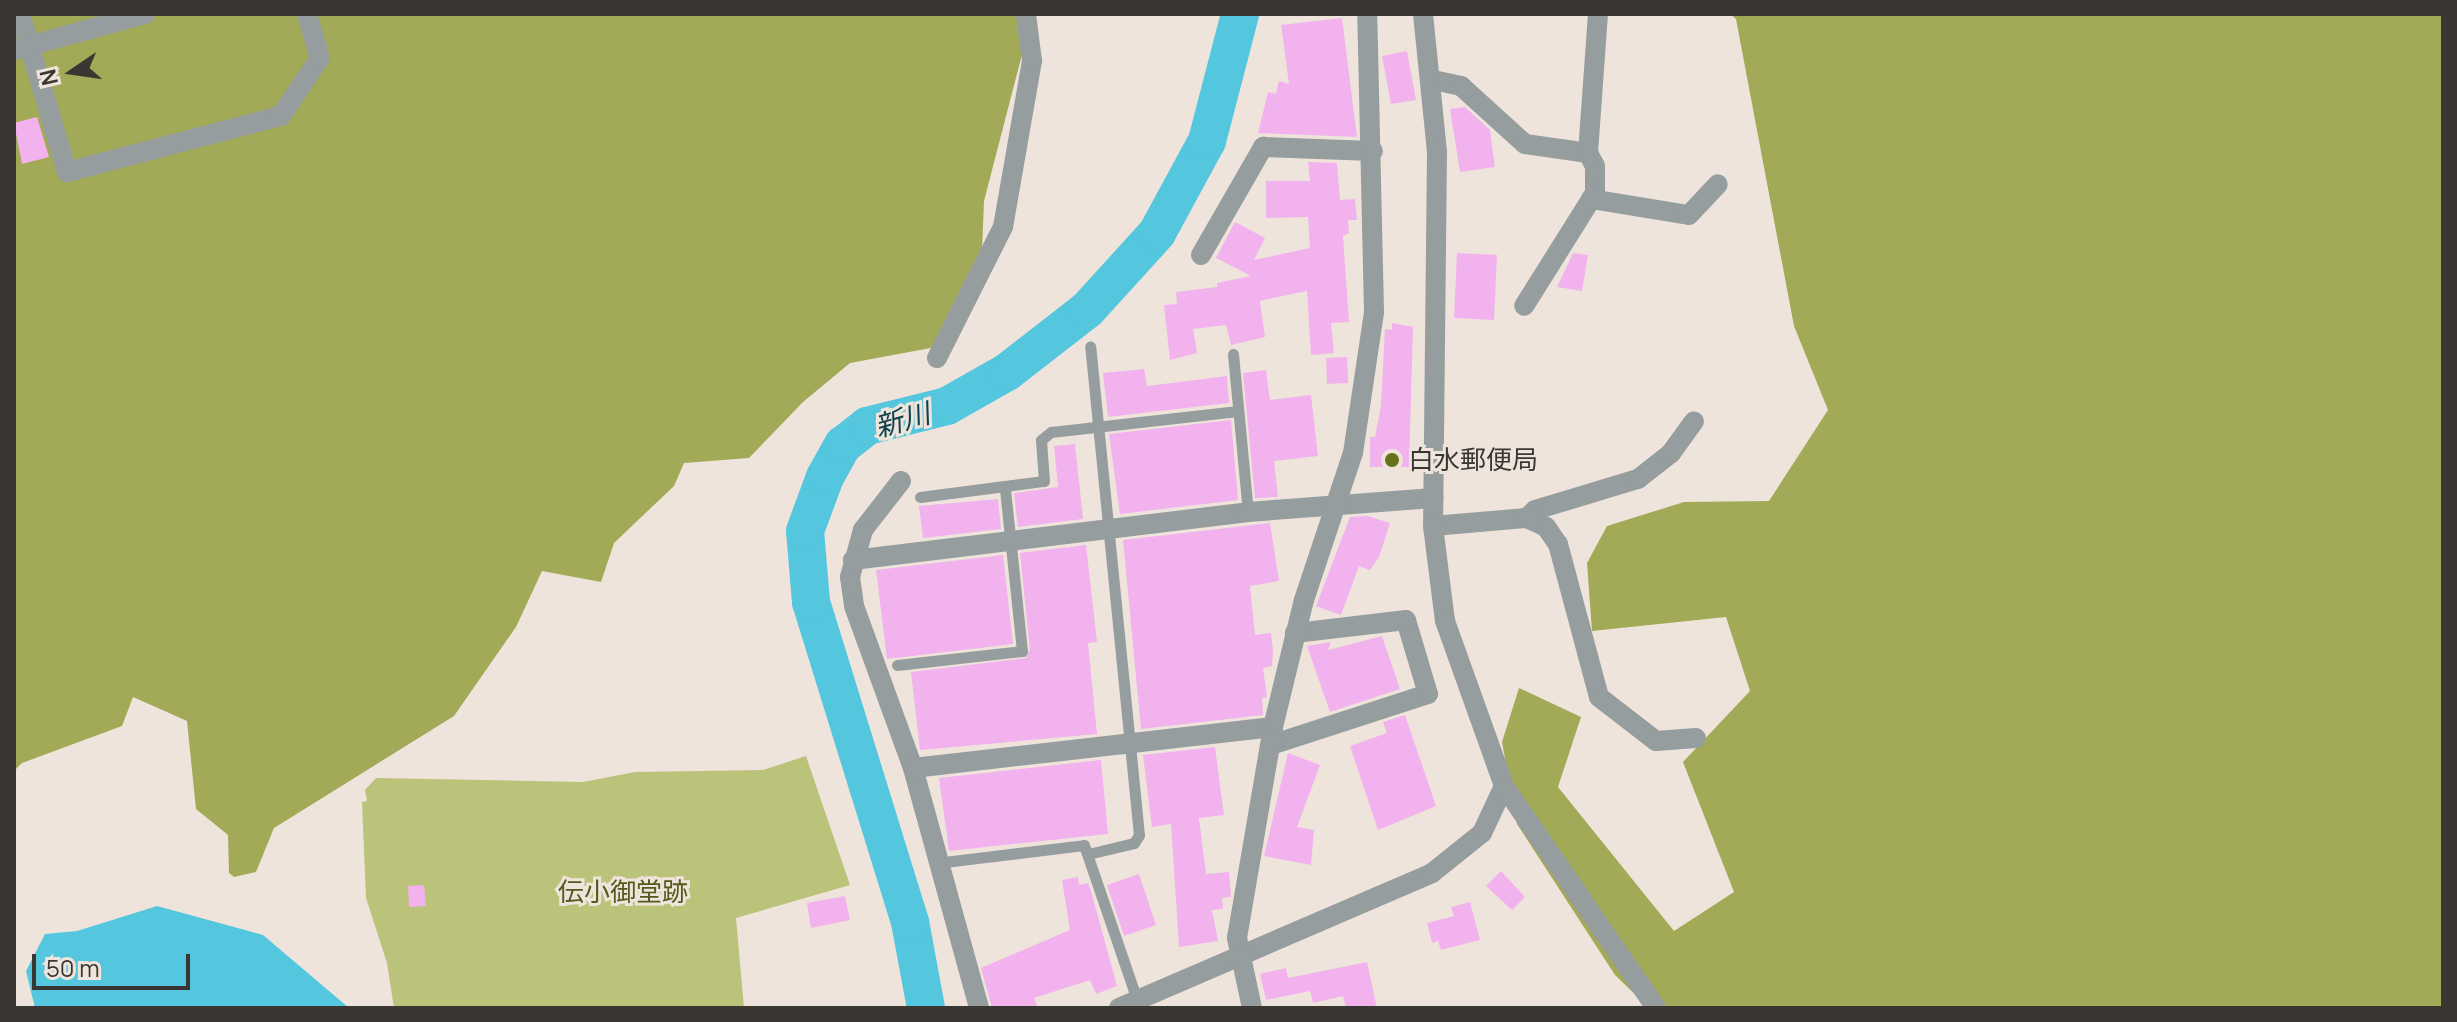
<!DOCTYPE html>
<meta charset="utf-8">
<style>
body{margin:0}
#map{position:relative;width:2457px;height:1022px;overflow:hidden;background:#efe4db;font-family:Manrope,"Noto Sans JP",sans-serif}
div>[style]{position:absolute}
.green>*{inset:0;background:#bbc27a}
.forest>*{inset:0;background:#a2aa57}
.water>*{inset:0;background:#54c6de}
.river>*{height:38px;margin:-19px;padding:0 19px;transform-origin:19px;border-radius:19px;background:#54c6de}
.building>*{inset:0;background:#f2b2ee}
.service>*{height:11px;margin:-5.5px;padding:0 5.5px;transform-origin:5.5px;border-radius:5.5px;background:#969d9e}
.minor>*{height:20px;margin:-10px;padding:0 10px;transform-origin:10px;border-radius:10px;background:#969d9e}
.tertiary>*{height:20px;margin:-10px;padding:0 10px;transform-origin:10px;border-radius:10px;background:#969d9e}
.dots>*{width:22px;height:22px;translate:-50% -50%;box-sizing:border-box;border:4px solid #efe4db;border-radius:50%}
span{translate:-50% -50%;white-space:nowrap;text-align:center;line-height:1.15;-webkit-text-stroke:6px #efe4db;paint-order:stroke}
.poi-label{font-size:26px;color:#3a3632}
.left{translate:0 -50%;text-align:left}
.park-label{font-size:26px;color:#54591c}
.water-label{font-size:28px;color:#0c404b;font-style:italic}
.frame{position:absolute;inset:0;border:16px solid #3a3632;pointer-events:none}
.north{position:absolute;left:32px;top:32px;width:80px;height:80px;-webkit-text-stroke:6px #efe4db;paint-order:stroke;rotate:257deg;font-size:22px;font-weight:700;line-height:32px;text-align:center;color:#3a3632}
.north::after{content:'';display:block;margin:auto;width:28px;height:36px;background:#3a3632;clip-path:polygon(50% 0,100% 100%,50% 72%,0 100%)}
.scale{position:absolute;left:32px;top:954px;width:158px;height:36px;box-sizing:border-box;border:4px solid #3a3632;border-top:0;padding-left:10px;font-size:24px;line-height:28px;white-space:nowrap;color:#3a3632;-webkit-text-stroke:6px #efe4db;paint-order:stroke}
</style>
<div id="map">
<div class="green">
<i style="clip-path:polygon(806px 756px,850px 885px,736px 918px,744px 1008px,394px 1008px,387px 963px,366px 898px,362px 802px,367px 801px,365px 790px,376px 778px,583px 782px,635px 772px,763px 770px)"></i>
</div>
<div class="forest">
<i style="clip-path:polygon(14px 14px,1027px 14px,1031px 20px,984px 201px,981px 275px,947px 345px,850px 363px,803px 402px,749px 458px,684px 463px,674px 486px,614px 543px,601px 582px,542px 571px,516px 627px,454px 716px,274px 828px,256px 872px,234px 877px,229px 873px,228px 835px,196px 809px,187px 721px,133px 697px,122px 726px,22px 763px,14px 771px)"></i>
<i style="clip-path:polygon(1730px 14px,2443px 14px,2443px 1008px,1649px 1008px,1615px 975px,1517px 824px,1502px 742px,1519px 688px,1581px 717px,1558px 787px,1674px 931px,1734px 892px,1683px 762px,1750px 691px,1726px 617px,1592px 631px,1587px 563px,1607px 526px,1684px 502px,1769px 501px,1828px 410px,1794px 326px,1736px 19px)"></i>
</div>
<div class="water">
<i style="clip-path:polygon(157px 906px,263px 935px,349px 1008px,35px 1008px,26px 971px,45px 934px,77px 931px)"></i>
</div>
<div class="river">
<i style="left:926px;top:1008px;width:87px;rotate:-100.5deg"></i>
<i style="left:910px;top:922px;width:335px;rotate:-107.2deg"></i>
<i style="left:811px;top:602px;width:71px;rotate:-94.8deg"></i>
<i style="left:805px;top:531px;width:58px;rotate:-69.7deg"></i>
<i style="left:825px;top:477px;width:37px;rotate:-61deg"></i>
<i style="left:843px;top:445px;width:31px;rotate:-38deg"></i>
<i style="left:867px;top:426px;width:82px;rotate:-14deg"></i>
<i style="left:947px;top:406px;width:69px;rotate:-29.5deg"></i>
<i style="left:1007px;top:372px;width:101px;rotate:-37.8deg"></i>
<i style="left:1087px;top:310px;width:104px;rotate:-47.7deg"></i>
<i style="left:1157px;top:233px;width:105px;rotate:-61.5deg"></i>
<i style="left:1207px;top:141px;width:131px;rotate:-75.4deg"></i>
</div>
<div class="building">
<i style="clip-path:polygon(1342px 18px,1357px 137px,1258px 133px,1268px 92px,1276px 94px,1279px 81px,1289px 84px,1281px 25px)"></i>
<i style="clip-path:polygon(1407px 51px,1416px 100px,1391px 104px,1382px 56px)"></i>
<i style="clip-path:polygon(1465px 107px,1490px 130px,1495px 167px,1460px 172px,1450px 109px)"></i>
<i style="clip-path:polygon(37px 117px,49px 157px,22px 164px,14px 123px)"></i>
<i style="clip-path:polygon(1308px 162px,1337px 163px,1340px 200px,1355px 199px,1357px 220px,1348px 220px,1349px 233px,1343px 236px,1349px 322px,1331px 323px,1334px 353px,1311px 355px,1307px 291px,1260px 301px,1265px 337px,1231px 345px,1226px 325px,1193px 329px,1197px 353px,1170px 360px,1164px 305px,1177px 304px,1176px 292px,1217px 287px,1217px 283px,1251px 276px,1216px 258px,1235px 222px,1265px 238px,1254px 260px,1310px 248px,1308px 217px,1266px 218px,1266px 181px,1310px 181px)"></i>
<i style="clip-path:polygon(1457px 253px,1497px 255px,1494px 320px,1454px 318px)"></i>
<i style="clip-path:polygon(1573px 253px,1588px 255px,1582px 291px,1557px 287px)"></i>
<i style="clip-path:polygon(1392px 323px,1413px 327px,1409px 467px,1370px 467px,1370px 437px,1375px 437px,1381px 406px,1385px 329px,1392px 330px)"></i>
<i style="clip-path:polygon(1347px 357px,1348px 383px,1327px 384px,1326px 358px)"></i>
<i style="clip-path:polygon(1144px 369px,1147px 386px,1227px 376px,1229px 403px,1108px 417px,1103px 373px)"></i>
<i style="clip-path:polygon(1266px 370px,1270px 400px,1311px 395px,1318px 456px,1274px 461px,1278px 497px,1255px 498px,1243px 373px)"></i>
<i style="clip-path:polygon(1231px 420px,1238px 500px,1120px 514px,1109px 434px)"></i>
<i style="clip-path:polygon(1075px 444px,1083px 519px,1018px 527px,1014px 493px,1058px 487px,1054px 446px)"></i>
<i style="clip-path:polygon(998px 499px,1001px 529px,923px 538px,919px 506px)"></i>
<i style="clip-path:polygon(1368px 516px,1390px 523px,1379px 557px,1370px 570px,1359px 566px,1341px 615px,1316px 606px,1350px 517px)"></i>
<i style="clip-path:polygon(1270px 523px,1279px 581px,1250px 586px,1255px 635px,1271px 633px,1273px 650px,1272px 666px,1263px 668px,1267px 697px,1262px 698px,1263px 715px,1141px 729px,1123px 540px)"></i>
<i style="clip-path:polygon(1086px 545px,1097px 642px,1088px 643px,1097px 734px,920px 750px,911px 672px,1026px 658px,1030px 650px,1020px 553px)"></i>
<i style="clip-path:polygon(1003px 555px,1013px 644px,887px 659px,876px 570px)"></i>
<i style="clip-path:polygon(1382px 636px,1400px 689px,1330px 712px,1307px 646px,1331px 642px,1328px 650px)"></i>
<i style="clip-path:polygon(1405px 715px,1436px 806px,1378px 830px,1350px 746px,1387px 733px,1383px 722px)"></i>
<i style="clip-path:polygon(1215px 747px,1224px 815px,1199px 818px,1206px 874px,1229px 872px,1231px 897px,1222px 898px,1223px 909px,1212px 910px,1218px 941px,1179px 947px,1171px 824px,1152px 827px,1143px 755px)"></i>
<i style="clip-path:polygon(1288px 753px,1320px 765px,1297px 827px,1314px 830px,1311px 865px,1264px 856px)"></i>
<i style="clip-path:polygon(1101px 760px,1108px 834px,949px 851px,939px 778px)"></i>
<i style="clip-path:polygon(1501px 871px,1525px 897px,1512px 910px,1486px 886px)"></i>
<i style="clip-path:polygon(1139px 874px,1156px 925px,1124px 936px,1107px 885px)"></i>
<i style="clip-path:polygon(1078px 877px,1079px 885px,1088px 883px,1091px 891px,1117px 986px,1096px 994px,1090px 980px,1034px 998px,1038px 1008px,992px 1008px,981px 968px,1070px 930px,1062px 880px)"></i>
<i style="clip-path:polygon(424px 885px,426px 906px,409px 907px,408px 886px)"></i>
<i style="clip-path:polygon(845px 896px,850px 920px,811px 928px,807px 903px)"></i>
<i style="clip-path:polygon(1470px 902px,1480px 940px,1441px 950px,1438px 941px,1432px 943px,1427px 923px,1454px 916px,1451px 907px)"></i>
<i style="clip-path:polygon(1367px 962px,1377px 1008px,1346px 1008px,1343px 996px,1313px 1003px,1310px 991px,1266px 1000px,1260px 974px,1286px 968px,1288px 978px)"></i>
</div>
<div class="service">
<i style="left:1233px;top:354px;width:159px;rotate:84.6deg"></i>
<i style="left:920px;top:497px;width:125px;rotate:-7.4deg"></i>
<i style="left:1044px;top:481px;width:41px;rotate:-94.2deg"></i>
<i style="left:1041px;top:440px;width:13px;rotate:-39deg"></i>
<i style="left:1051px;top:432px;width:188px;rotate:-6.4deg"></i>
<i style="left:897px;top:665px;width:126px;rotate:-6.4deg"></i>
<i style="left:1022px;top:651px;width:164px;rotate:-96deg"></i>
<i style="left:1088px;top:854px;width:47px;rotate:-13.4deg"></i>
<i style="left:1134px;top:843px;width:9px;rotate:-58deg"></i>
<i style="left:1139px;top:835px;width:491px;rotate:-95.7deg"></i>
<i style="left:936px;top:863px;width:149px;rotate:-6.9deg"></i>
<i style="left:1084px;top:845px;width:164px;rotate:71.1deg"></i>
</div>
<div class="minor">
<i style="left:20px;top:14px;width:165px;rotate:73.4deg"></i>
<i style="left:67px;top:172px;width:221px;rotate:-14.7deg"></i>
<i style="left:281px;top:116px;width:70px;rotate:-56.1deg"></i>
<i style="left:320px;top:58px;width:46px;rotate:-106.5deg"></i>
<i style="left:14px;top:50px;width:136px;rotate:-15.4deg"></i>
<i style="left:1433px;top:80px;width:29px;rotate:12deg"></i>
<i style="left:1461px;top:86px;width:86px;rotate:42.2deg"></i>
<i style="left:1525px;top:144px;width:64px;rotate:8.1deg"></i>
<i style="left:1588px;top:153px;width:15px;rotate:62deg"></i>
<i style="left:1595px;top:166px;width:27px;rotate:90deg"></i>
<i style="left:1595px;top:193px;width:133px;rotate:122.1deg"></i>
<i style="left:1588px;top:153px;width:139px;rotate:-85.9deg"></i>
<i style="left:1591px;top:199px;width:99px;rotate:9.3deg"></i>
<i style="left:1689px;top:215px;width:42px;rotate:-46.9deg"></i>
<i style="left:1201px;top:255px;width:125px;rotate:-60.1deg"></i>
<i style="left:1263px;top:147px;width:110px;rotate:2.1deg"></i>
<i style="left:937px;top:358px;width:147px;rotate:-63.3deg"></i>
<i style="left:1003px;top:227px;width:169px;rotate:-80.1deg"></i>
<i style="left:1032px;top:61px;width:47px;rotate:-97.3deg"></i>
<i style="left:901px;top:481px;width:62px;rotate:127.8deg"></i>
<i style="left:863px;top:530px;width:49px;rotate:105.5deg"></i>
<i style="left:850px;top:577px;width:29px;rotate:82deg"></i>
<i style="left:854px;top:606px;width:172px;rotate:70deg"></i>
<i style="left:913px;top:768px;width:249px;rotate:74.6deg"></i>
<i style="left:1527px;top:518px;width:11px;rotate:-45deg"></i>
<i style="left:1535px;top:510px;width:108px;rotate:-16.8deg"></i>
<i style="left:1638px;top:479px;width:42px;rotate:-38.2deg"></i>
<i style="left:1671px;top:453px;width:39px;rotate:-54deg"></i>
<i style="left:1433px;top:526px;width:94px;rotate:-4.9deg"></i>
<i style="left:1527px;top:518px;width:21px;rotate:25deg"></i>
<i style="left:1546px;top:527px;width:21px;rotate:55deg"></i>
<i style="left:1558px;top:544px;width:158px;rotate:75deg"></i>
<i style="left:1599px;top:697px;width:72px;rotate:37.7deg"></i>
<i style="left:1656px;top:741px;width:40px;rotate:-4.3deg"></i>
<i style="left:853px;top:560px;width:398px;rotate:-6.9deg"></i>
<i style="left:1248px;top:512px;width:186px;rotate:-4.3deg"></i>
<i style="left:1271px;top:745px;width:165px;rotate:-18deg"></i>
<i style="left:1428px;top:694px;width:77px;rotate:-106.6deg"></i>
<i style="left:1406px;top:620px;width:112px;rotate:173.3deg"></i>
<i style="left:913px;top:768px;width:362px;rotate:-6.5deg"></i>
<i style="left:1119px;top:1008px;width:341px;rotate:-23.3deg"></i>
<i style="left:1432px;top:873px;width:64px;rotate:-38.7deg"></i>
<i style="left:1482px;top:833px;width:52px;rotate:-64.9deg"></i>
<i style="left:1252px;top:1008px;width:72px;rotate:-102.1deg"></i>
<i style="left:1237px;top:938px;width:214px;rotate:-80.3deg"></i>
<i style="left:1273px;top:727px;width:131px;rotate:-76.3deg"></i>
<i style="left:1304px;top:600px;width:155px;rotate:-71.6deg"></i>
<i style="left:1353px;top:453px;width:143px;rotate:-81.5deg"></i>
<i style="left:1374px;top:312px;width:298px;rotate:-91.3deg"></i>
</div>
<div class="tertiary">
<i style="left:1423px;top:14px;width:138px;rotate:84.2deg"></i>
<i style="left:1437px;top:151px;width:375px;rotate:90.6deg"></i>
<i style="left:1433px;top:526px;width:96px;rotate:82.8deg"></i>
<i style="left:1445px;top:621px;width:175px;rotate:70.3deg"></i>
<i style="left:1504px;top:786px;width:269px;rotate:55.6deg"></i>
</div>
<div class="dots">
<i style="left:1392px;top:460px;background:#657018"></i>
</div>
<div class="poi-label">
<span class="left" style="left:1408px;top:460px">白水郵便局</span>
</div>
<div class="park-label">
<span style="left:623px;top:892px">伝小御堂跡</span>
</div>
<div class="water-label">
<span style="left:902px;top:419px;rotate:-16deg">新川</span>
</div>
<div class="frame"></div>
<div class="north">N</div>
<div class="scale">50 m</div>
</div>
